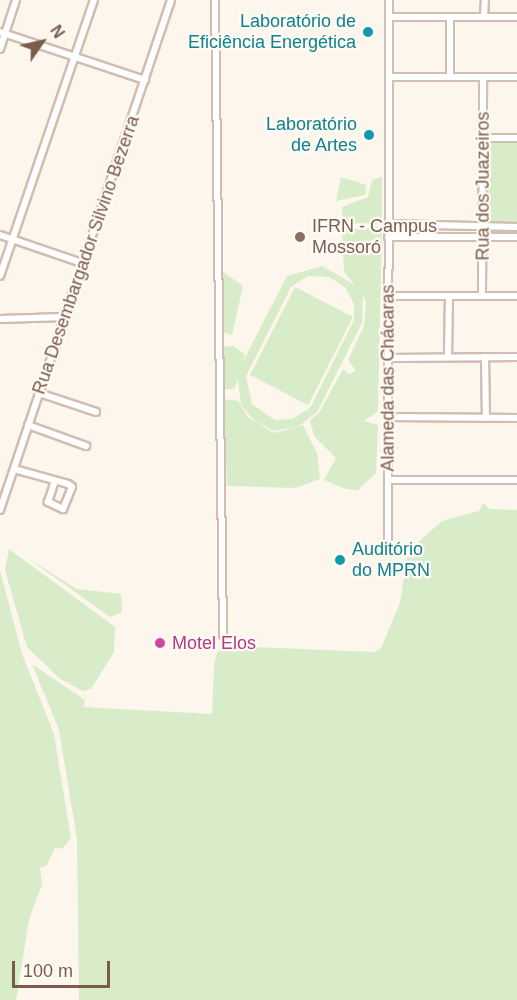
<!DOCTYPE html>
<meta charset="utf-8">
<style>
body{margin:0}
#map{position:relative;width:517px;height:1000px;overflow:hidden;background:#fdf6ec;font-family:Helvetica,sans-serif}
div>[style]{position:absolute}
.green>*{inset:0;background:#d8ecc9}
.roads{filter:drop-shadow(2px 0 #d1beb0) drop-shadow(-2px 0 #d1beb0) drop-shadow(0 2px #d1beb0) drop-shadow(0 -2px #d1beb0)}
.minor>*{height:6px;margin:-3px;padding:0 3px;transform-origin:3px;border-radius:3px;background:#fff}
.dots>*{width:16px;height:16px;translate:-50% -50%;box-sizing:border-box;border:3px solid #fffaf3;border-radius:50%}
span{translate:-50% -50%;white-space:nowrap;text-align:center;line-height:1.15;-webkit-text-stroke:4.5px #fffaf3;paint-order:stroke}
.culture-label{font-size:18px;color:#0d838f}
.right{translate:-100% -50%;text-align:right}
.left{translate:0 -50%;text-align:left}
.street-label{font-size:18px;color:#7a5c4d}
.education-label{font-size:18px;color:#785e54}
.hotel-label{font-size:18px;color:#b23c85}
.north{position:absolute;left:12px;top:12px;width:60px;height:60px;-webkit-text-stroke:4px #fffaf3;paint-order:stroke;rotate:56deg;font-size:16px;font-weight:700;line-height:24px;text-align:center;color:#7a5c4d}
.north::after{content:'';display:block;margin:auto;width:21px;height:27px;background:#7a5c4d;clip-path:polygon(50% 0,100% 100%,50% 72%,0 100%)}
.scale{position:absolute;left:12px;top:961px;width:98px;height:27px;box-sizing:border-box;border:3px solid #7a5c4d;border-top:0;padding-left:8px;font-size:18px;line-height:21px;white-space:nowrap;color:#7a5c4d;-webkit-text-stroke:4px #fffaf3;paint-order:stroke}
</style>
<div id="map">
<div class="green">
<i style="clip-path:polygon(488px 142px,517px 143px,517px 222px,487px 221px)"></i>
<i style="clip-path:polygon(341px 177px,366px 185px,365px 195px,336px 201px)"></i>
<i style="clip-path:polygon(382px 177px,382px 223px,343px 224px,342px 207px,368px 197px,372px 180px)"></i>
<i style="clip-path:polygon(evenodd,382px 227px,378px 411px,364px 421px,378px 425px,376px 473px,358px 490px,346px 489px,324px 480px,336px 458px,314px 436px,310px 420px,319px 413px,343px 369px,349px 374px,356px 371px,348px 360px,364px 326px,366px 303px,363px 295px,362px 323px,317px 412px,299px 426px,274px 431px,255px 421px,241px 405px,237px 373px,287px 276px,322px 266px,355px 285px,344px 272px,342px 230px,382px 227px,308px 276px,329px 277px,345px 287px,354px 304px,354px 320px,310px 408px,292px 419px,275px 420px,252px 404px,246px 376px,291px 287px,308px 276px)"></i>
<i style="clip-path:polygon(219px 269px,243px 286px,232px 335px,222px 332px)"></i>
<i style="clip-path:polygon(295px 287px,353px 317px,308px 405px,250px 375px)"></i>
<i style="clip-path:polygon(233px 346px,245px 354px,235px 388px,224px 390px,222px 347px)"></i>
<i style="clip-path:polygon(224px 399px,238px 401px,248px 417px,274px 433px,303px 425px,317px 453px,320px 479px,295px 488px,227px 486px)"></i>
<i style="clip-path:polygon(483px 503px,490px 509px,517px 510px,517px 1000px,79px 1000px,77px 839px,59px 730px,32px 664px,85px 700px,83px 707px,212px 714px,214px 665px,217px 652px,227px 646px,374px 652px,381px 648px,400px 603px,408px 551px,442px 521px,479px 511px)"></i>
<i style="clip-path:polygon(9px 549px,115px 627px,114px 652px,91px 689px,83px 691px,59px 678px,27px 647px,5px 570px)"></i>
<i style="clip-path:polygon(29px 559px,77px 589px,121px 594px,122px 612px,110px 617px)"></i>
<i style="clip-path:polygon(0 570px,22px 654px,54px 734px,71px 838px,62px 849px,55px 847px,47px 865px,40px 868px,42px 884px,29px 920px,16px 1000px,0 1000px)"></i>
</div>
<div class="roads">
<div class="minor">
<i style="left:215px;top:0;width:635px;rotate:89.28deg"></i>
<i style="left:389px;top:17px;width:128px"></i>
<i style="left:484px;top:17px;width:17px;rotate:-87deg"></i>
<i style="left:0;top:32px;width:153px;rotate:18.3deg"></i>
<i style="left:0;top:49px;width:52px;rotate:-71.9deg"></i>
<i style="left:389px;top:77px;width:128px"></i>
<i style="left:450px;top:77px;width:60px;rotate:-90deg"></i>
<i style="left:483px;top:138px;width:34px"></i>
<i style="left:388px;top:224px;width:129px;rotate:1.3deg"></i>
<i style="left:0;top:235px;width:87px;rotate:18.9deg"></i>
<i style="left:388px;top:237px;width:129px"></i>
<i style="left:0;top:276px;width:292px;rotate:-71.2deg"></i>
<i style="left:388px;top:296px;width:129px"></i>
<i style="left:482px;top:296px;width:219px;rotate:-89.7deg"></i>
<i style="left:0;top:319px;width:64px;rotate:-1.8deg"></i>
<i style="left:448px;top:357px;width:61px;rotate:-89.1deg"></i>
<i style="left:485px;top:357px;width:61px;rotate:89.1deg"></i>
<i style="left:389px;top:358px;width:128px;rotate:-0.4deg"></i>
<i style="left:39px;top:393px;width:60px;rotate:18.4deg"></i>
<i style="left:389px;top:417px;width:128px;rotate:0.4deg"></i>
<i style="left:28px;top:425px;width:62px;rotate:19.9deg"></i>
<i style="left:14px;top:469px;width:56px;rotate:15.5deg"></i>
<i style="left:68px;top:484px;width:5px;rotate:37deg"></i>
<i style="left:72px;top:487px;width:24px;rotate:112deg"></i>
<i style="left:63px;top:509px;width:17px;rotate:-155deg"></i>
<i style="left:48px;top:502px;width:22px;rotate:-72deg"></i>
<i style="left:388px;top:480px;width:129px"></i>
<i style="left:0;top:510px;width:538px;rotate:-71.46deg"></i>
<i style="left:388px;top:541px;width:541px;rotate:-89.89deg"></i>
</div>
</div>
<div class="dots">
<i style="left:368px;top:32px;background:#0f9aa8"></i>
<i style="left:369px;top:135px;background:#0f9aa8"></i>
<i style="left:300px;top:237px;background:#8d6e63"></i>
<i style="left:340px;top:560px;background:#0f9aa8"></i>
<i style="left:160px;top:643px;background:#d1479c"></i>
</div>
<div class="culture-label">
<span class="right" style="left:356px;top:32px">Laboratório de<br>Eficiência Energética</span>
<span class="right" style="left:357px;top:135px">Laboratório<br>de Artes</span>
<span class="left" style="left:352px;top:560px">Auditório<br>do MPRN</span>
</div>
<div class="street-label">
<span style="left:483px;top:186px;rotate:-90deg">Rua dos Juazeiros</span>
<span style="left:86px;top:255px;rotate:-71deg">Rua Desembargador Silvino Bezerra</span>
<span style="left:388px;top:378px;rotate:-90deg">Alameda das Chácaras</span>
</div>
<div class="education-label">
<span class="left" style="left:312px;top:237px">IFRN - Campus<br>Mossoró</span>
</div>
<div class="hotel-label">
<span class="left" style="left:172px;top:643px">Motel Elos</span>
</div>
<div class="north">N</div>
<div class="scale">100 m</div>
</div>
